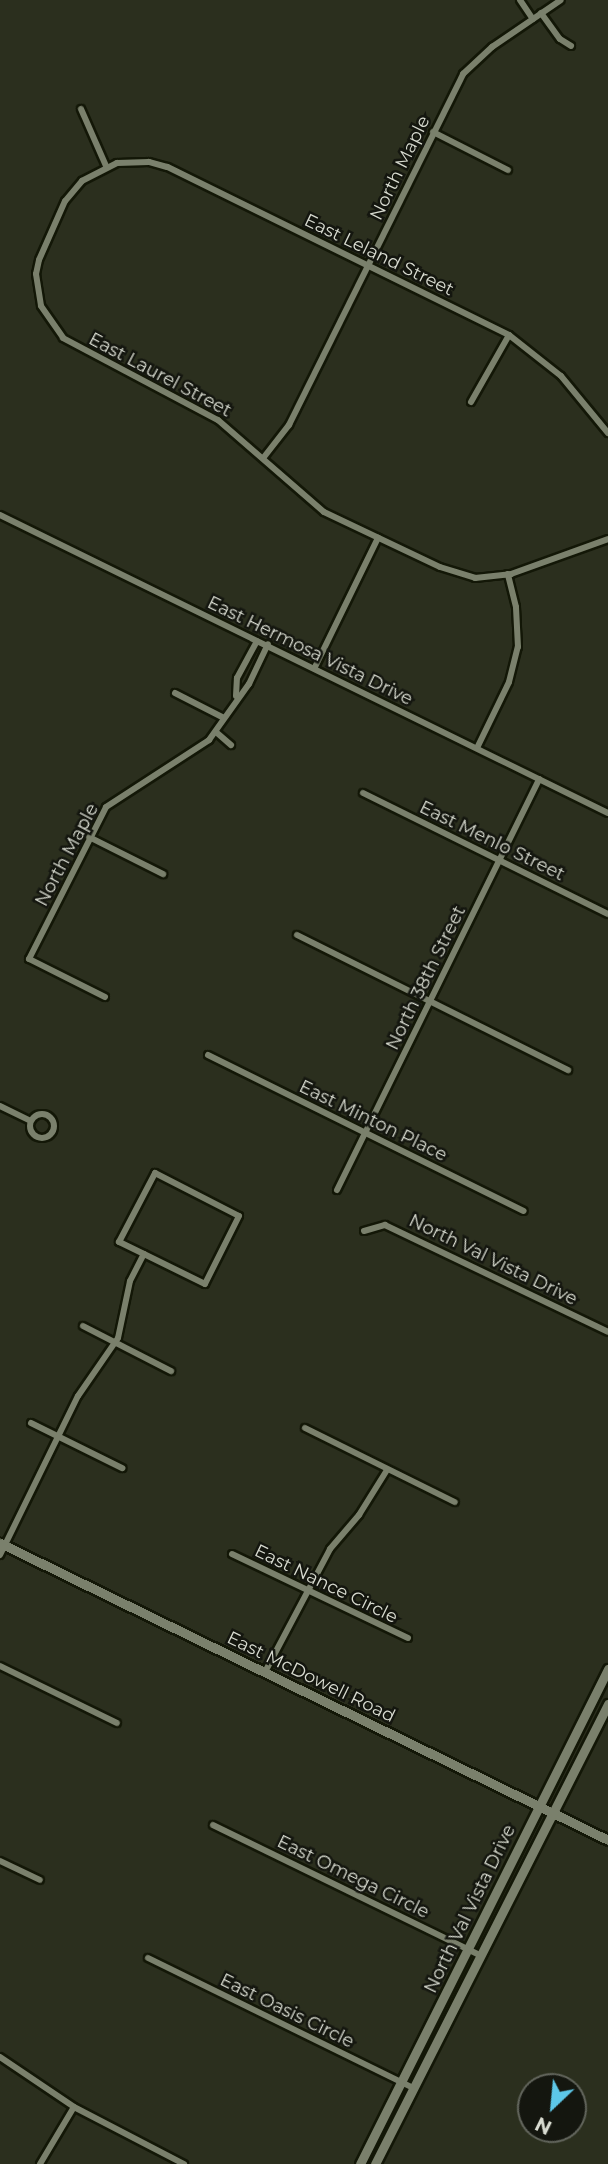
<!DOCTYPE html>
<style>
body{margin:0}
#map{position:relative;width:608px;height:2164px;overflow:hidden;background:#2b2f1e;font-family:Montserrat,sans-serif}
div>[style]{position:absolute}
.roads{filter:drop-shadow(2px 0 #131707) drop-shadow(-2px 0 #131707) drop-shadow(0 2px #131707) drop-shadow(0 -2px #131707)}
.street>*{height:6px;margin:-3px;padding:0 3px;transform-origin:3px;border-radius:3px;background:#7a806c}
.street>.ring{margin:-3px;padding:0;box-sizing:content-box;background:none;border:6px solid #7a806c;border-radius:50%}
.secondary>*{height:9px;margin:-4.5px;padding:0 4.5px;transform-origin:4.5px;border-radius:4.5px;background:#7a806c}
span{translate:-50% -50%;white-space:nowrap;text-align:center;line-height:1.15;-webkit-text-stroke:5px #14160f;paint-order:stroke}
.street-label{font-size:18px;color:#d8dbd0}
.north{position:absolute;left:517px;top:2073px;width:70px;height:70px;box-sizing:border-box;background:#14160f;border:2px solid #62655c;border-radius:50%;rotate:206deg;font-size:19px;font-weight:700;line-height:28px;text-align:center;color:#d8dbd0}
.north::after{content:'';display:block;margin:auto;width:24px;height:32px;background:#5dc7e8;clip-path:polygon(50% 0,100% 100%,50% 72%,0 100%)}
</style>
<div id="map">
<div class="roads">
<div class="street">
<i style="left:520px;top:0;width:23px;rotate:56deg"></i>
<i style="left:541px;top:13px;width:32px;rotate:54deg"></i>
<i style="left:560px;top:39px;width:13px;rotate:32deg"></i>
<i style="left:81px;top:109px;width:62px;rotate:66.3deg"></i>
<i style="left:433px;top:132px;width:84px;rotate:26.9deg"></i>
<i style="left:471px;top:402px;width:77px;rotate:-60.4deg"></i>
<i style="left:608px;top:433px;width:74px;rotate:-129.5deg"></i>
<i style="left:561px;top:376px;width:66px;rotate:-141.7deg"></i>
<i style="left:509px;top:335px;width:381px;rotate:-153.8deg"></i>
<i style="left:167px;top:167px;width:19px;rotate:-164deg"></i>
<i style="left:149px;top:162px;width:32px;rotate:178deg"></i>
<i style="left:117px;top:163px;width:39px;rotate:153deg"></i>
<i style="left:82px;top:181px;width:26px;rotate:130deg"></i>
<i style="left:65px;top:201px;width:64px;rotate:113.8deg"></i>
<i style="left:39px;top:260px;width:14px;rotate:102deg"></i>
<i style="left:36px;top:274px;width:32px;rotate:81deg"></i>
<i style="left:41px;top:306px;width:39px;rotate:55deg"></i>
<i style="left:63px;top:338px;width:175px;rotate:27.9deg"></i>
<i style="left:218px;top:420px;width:140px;rotate:41deg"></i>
<i style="left:324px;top:512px;width:128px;rotate:25.4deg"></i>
<i style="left:440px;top:567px;width:37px;rotate:17deg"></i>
<i style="left:475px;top:578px;width:36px;rotate:-6deg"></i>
<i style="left:511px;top:574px;width:103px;rotate:-19.8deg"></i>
<i style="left:264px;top:457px;width:41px;rotate:-52deg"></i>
<i style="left:289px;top:425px;width:392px;rotate:-63.6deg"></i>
<i style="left:463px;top:74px;width:40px;rotate:-43deg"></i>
<i style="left:492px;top:47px;width:83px;rotate:-34.3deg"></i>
<i style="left:0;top:515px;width:677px;rotate:26.11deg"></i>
<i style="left:315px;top:667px;width:144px;rotate:-64deg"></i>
<i style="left:175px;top:693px;width:55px;rotate:27deg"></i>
<i style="left:236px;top:696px;width:18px;rotate:-87deg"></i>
<i style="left:237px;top:678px;width:42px;rotate:-61.6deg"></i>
<i style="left:216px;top:732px;width:20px;rotate:41deg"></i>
<i style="left:477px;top:748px;width:73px;rotate:-64.1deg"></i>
<i style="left:509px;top:682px;width:36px;rotate:-76deg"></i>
<i style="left:518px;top:647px;width:40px;rotate:-92.9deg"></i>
<i style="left:516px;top:607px;width:34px;rotate:-104deg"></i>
<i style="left:363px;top:793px;width:273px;rotate:26.3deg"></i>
<i style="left:89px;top:837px;width:83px;rotate:26.6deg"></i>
<i style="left:297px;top:935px;width:303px;rotate:26.5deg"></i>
<i style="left:105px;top:997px;width:85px;rotate:-153.4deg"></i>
<i style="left:29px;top:959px;width:170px;rotate:-63.1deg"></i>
<i style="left:106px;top:807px;width:123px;rotate:-33deg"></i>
<i style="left:209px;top:740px;width:69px;rotate:-54.5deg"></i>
<i style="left:249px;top:684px;width:44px;rotate:-64.6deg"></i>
<i style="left:208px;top:1055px;width:352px;rotate:26.3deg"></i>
<i style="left:0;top:1106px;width:34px;rotate:26deg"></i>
<i class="ring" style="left:30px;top:1114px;width:18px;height:18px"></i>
<i style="left:337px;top:1190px;width:458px;rotate:-63.8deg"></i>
<i style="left:364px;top:1231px;width:22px;rotate:-16deg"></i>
<i style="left:385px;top:1225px;width:247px;rotate:25.6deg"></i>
<i style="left:83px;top:1326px;width:99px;rotate:27.1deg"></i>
<i style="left:31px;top:1423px;width:102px;rotate:26.3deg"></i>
<i style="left:305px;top:1428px;width:167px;rotate:26.3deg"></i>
<i style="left:232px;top:1554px;width:195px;rotate:25.5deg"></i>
<i style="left:0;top:1555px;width:177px;rotate:-63.9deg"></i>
<i style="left:78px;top:1396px;width:70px;rotate:-55.4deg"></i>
<i style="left:118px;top:1338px;width:58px;rotate:-78.1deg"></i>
<i style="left:130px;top:1281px;width:30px;rotate:-63deg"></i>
<i style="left:144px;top:1254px;width:28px;rotate:-154deg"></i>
<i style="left:119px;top:1242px;width:78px;rotate:-62.4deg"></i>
<i style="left:155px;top:1173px;width:94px;rotate:27.1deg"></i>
<i style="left:239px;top:1216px;width:76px;rotate:116.6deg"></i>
<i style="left:205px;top:1284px;width:68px;rotate:-153.8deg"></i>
<i style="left:0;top:1666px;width:130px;rotate:26deg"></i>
<i style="left:265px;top:1672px;width:139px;rotate:-62.1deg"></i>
<i style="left:330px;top:1549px;width:45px;rotate:-49.5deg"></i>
<i style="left:359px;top:1515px;width:53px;rotate:-58.1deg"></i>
<i style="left:213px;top:1825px;width:297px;rotate:26deg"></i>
<i style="left:0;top:1861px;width:44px;rotate:25.4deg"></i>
<i style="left:148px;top:1958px;width:295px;rotate:26.1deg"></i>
<i style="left:0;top:2057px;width:89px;rotate:34deg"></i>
<i style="left:74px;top:2107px;width:124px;rotate:27.4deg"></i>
<i style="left:40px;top:2164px;width:66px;rotate:-59.2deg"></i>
</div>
<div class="secondary">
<i style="left:0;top:1543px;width:677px;rotate:26.03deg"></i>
<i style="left:360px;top:2164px;width:554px;rotate:-63.39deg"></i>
<i style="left:375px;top:2164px;width:516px;rotate:-63.14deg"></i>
</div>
</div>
<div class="street-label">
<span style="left:400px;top:168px;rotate:-64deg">North Maple</span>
<span style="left:379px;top:255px;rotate:26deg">East Leland Street</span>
<span style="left:160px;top:375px;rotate:28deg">East Laurel Street</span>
<span style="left:310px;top:651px;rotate:26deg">East Hermosa Vista Drive</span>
<span style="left:492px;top:841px;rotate:26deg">East Menlo Street</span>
<span style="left:67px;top:855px;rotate:-62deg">North Maple</span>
<span style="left:426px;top:978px;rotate:-64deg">North 38th Street</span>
<span style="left:373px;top:1121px;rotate:26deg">East Minton Place</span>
<span style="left:493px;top:1260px;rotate:26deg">North Val Vista Drive</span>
<span style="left:326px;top:1584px;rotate:26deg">East Nance Circle</span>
<span style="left:311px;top:1677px;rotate:26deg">East McDowell Road</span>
<span style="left:353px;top:1877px;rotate:26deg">East Omega Circle</span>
<span style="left:470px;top:1909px;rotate:-64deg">North Val Vista Drive</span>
<span style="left:287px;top:2011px;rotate:26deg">East Oasis Circle</span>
</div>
<div class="north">N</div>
</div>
